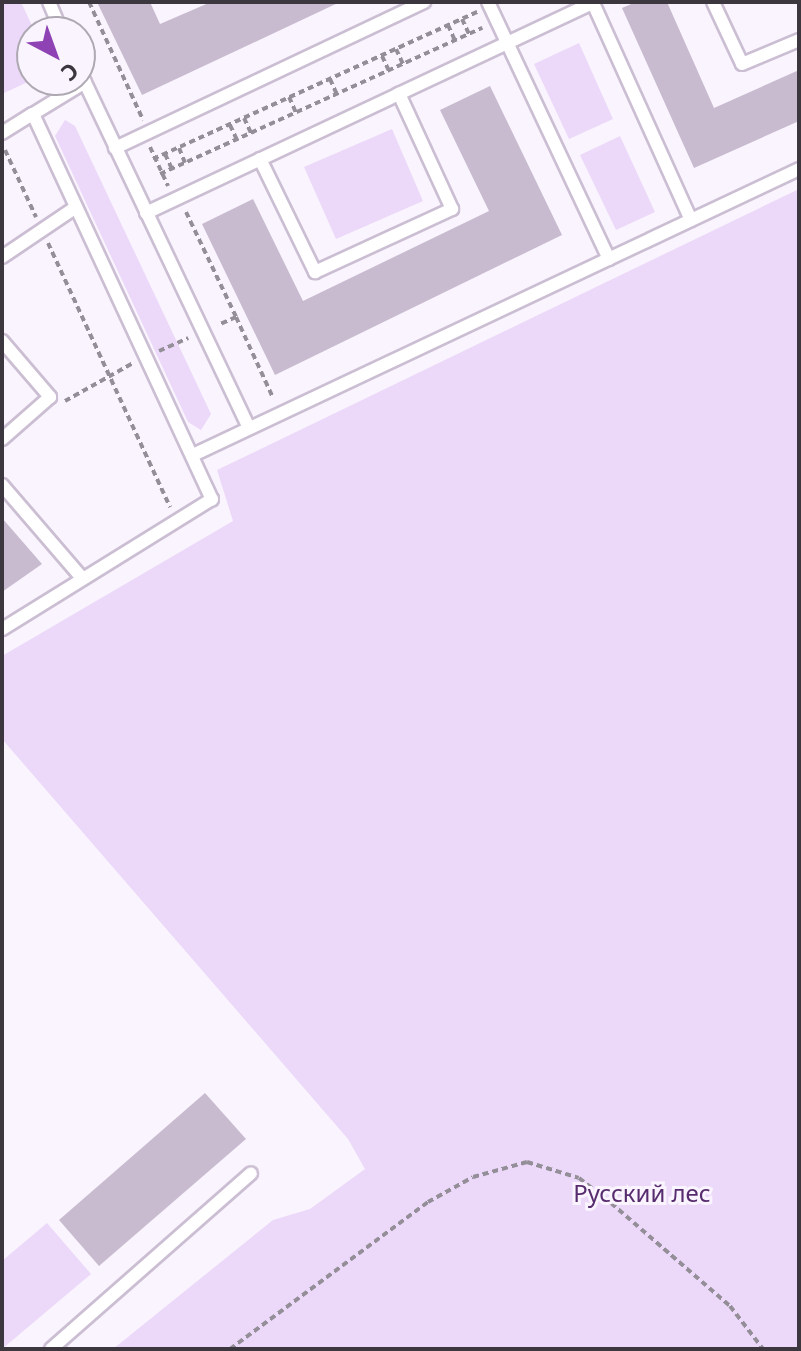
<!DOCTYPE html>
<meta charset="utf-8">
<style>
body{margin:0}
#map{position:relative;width:801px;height:1351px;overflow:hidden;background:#f9f4fd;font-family:"Noto Sans",sans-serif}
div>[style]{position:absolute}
.green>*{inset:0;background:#ecd9f9}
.building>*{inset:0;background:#c8bbd0}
.path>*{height:4px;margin-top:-2px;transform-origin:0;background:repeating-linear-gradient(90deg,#938e97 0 6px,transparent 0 10px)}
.roads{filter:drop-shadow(2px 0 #cbbed3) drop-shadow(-2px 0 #cbbed3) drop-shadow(0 2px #cbbed3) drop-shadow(0 -2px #cbbed3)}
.service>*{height:12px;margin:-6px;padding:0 6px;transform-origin:6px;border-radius:6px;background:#fff}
span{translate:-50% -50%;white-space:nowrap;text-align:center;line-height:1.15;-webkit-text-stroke:6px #f9f4fd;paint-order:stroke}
.park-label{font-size:24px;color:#572c6e}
.frame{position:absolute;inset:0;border:4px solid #3c373f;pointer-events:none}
.north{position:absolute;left:16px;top:16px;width:80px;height:80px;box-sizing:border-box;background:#f9f4fd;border:2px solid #ada8b1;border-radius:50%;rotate:139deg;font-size:22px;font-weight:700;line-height:32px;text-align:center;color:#3c373f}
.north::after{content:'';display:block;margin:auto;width:28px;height:36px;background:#8e42b4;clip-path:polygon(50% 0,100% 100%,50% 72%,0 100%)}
</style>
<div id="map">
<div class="green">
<i style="clip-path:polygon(2px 2px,21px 2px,35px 32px,32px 80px,2px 94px)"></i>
<i style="clip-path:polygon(579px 43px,613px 119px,569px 139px,534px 64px)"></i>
<i style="clip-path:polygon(65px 120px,75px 126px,211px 414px,201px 430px,188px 422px,55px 136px)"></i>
<i style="clip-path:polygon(392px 129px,423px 201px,336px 239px,304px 167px)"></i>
<i style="clip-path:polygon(620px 136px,655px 212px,616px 230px,580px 155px)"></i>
<i style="clip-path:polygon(799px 189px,799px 1349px,113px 1349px,273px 1220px,310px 1209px,365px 1169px,348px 1139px,2px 739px,2px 656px,233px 521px,217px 470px)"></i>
<i style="clip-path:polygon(47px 1223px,91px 1274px,2px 1349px,2px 1261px)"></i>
</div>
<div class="building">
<i style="clip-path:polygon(97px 2px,150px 2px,160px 24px,211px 2px,340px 2px,142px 95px)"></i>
<i style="clip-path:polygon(636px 2px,667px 2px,714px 108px,799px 70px,799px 121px,694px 168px,622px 8px)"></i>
<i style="clip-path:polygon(490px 86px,562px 235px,275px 375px,202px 224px,253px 199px,303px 301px,489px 211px,440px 110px)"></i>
<i style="clip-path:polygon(2px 518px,42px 564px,2px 592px)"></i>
<i style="clip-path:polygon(205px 1093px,246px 1139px,99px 1266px,59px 1220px)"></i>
</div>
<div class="path">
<i style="left:89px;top:2px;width:130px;rotate:65.4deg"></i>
<i style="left:462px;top:19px;width:17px;rotate:65deg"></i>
<i style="left:448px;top:25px;width:17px;rotate:66deg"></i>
<i style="left:396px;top:49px;width:17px;rotate:65deg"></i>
<i style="left:382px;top:56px;width:17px;rotate:65deg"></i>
<i style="left:330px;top:79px;width:17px;rotate:66deg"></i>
<i style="left:289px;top:97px;width:17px;rotate:66deg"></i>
<i style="left:244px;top:118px;width:17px;rotate:65deg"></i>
<i style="left:230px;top:125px;width:17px;rotate:65deg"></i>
<i style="left:150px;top:147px;width:43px;rotate:65.2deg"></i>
<i style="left:179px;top:148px;width:16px;rotate:68deg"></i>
<i style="left:5px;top:150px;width:74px;rotate:65.2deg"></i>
<i style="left:165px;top:154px;width:17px;rotate:65deg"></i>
<i style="left:153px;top:159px;width:356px;rotate:-24.4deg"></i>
<i style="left:160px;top:174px;width:354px;rotate:-24.4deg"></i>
<i style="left:186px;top:212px;width:116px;rotate:64.5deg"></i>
<i style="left:236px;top:317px;width:20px;rotate:156deg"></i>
<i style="left:48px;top:243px;width:291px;rotate:65.2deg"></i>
<i style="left:236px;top:317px;width:89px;rotate:65.4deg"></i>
<i style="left:159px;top:351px;width:32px;rotate:-24deg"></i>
<i style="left:65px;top:401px;width:78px;rotate:-29.2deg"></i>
<i style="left:230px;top:1349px;width:247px;rotate:-36.6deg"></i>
<i style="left:428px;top:1202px;width:51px;rotate:-29.1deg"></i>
<i style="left:473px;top:1177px;width:56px;rotate:-15.5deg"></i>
<i style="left:527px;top:1162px;width:54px;rotate:17.1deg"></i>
<i style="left:579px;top:1178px;width:41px;rotate:38deg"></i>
<i style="left:611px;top:1203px;width:157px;rotate:40.9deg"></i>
<i style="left:730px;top:1306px;width:54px;rotate:52.5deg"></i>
</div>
<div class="roads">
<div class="service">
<i style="left:49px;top:2px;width:33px;rotate:67deg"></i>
<i style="left:488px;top:2px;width:284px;rotate:64.8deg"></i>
<i style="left:713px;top:2px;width:68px;rotate:64.9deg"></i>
<i style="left:742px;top:64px;width:62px;rotate:-22.8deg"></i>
<i style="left:593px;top:3px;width:238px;rotate:65.7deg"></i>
<i style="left:80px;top:72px;width:394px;rotate:64.6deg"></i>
<i style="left:33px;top:114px;width:61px;rotate:-31.6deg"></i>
<i style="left:2px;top:133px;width:36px;rotate:-32deg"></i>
<i style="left:33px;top:114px;width:425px;rotate:65.1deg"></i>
<i style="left:212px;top:499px;width:247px;rotate:148.2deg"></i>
<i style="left:115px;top:148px;width:342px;rotate:-25.3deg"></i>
<i style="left:260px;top:159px;width:126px;rotate:64deg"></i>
<i style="left:315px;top:272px;width:151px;rotate:-24.7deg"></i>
<i style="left:452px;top:209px;width:127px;rotate:-114.7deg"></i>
<i style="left:146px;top:213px;width:495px;rotate:-25.2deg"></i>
<i style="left:2px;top:257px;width:89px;rotate:-34deg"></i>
<i style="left:2px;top:341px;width:74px;rotate:49.4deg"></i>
<i style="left:50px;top:397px;width:64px;rotate:138.8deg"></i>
<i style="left:193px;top:455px;width:670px;rotate:-25.26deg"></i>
<i style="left:2px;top:485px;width:123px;rotate:49.3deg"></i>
<i style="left:51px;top:1349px;width:266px;rotate:-41.3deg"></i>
</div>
</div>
<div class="park-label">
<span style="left:642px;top:1193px">Русский лес</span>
</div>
<div class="frame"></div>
<div class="north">С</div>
</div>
